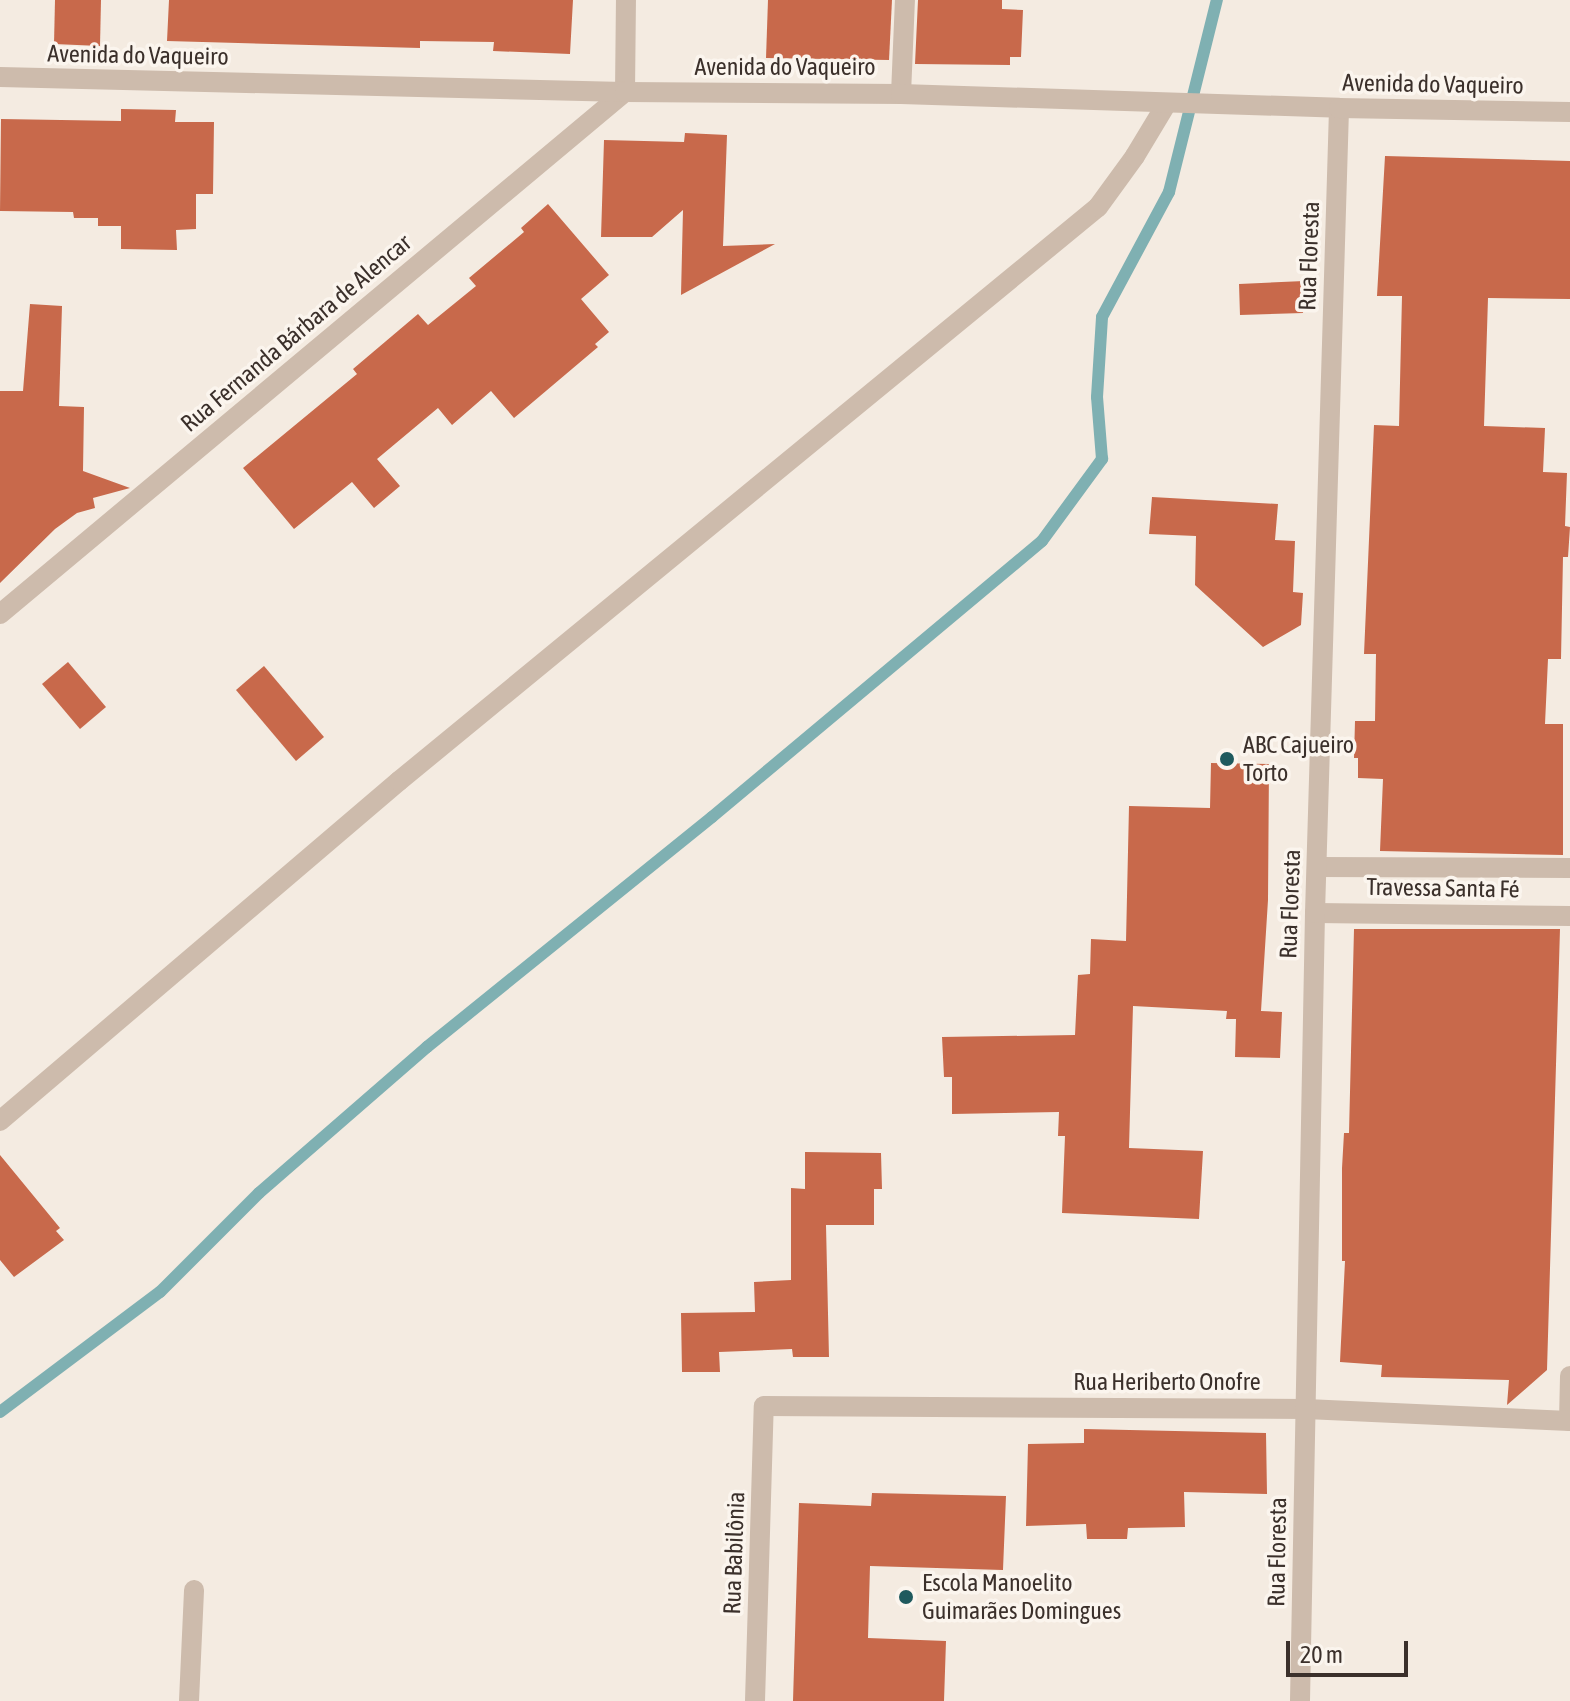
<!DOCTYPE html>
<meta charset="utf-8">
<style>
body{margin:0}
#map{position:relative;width:1570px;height:1701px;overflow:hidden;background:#f4ebe1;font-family:"Asap Condensed",sans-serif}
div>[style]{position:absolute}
.stream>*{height:12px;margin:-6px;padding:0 6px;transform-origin:6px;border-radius:6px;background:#7fb0b2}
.building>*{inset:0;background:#c8694b}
.minor>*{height:20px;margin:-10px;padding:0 10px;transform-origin:10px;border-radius:10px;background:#cdbbac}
.tertiary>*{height:20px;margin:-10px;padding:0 10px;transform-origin:10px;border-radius:10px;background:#cdbbac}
.dots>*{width:22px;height:22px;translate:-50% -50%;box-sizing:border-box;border:4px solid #fbf5ee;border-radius:50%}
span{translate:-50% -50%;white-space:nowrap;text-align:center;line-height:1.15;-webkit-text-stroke:7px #fbf5ee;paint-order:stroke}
.street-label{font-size:24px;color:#3b302b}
.poi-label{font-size:24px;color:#3b302b}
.left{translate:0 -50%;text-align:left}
.scale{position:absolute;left:1286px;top:1641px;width:122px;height:36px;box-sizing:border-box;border:4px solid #3b302b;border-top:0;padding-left:10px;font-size:24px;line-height:28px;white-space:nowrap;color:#3b302b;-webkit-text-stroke:6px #fbf5ee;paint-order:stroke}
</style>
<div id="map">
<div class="stream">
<i style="left:0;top:1412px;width:200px;rotate:-36.9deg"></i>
<i style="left:160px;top:1292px;width:140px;rotate:-45deg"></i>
<i style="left:259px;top:1193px;width:223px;rotate:-41deg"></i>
<i style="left:427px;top:1047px;width:366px;rotate:-38.9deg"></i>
<i style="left:712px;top:817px;width:430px;rotate:-39.9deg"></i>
<i style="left:1042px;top:541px;width:102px;rotate:-53.8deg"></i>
<i style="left:1102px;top:459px;width:62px;rotate:-94.6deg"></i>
<i style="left:1097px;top:397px;width:80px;rotate:-86.4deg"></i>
<i style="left:1102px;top:317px;width:142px;rotate:-61.8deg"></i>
<i style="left:1169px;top:192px;width:198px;rotate:-76deg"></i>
</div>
<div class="building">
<i style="clip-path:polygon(55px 0,101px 0,100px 46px,54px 44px)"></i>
<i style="clip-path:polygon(169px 0,573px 0,570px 54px,493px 51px,494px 42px,420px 41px,420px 48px,167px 41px)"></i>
<i style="clip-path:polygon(768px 0,892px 0,889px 60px,766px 58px)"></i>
<i style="clip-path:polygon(918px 0,1002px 0,1002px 9px,1023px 10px,1021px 57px,1010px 57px,1010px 65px,915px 64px)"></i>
<i style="clip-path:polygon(121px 109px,176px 110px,175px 122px,214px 122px,213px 194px,196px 194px,196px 229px,176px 230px,177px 250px,121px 249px,121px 226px,98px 226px,98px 218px,74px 218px,73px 212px,0 211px,1px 119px,121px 121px)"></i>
<i style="clip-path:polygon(685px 133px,727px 135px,723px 246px,775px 244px,681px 295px,683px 210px,652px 237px,601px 237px,604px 140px,684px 142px)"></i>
<i style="clip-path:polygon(1385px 156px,1570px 161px,1570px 299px,1488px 298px,1484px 426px,1545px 428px,1543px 472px,1567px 473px,1565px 526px,1570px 527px,1568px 557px,1563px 557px,1561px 659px,1548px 659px,1545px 724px,1563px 724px,1563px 855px,1380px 851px,1383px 779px,1358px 778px,1358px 758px,1354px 758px,1355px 721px,1375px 721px,1376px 654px,1364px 654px,1374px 425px,1399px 426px,1402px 296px,1377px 296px)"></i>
<i style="clip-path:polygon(548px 204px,609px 275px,581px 299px,609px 332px,595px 344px,598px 347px,514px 418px,491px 391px,452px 425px,438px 408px,377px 459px,400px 486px,374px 508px,352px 482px,294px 529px,243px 468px,357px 374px,353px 369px,418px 314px,428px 325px,476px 286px,469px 278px,524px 232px,521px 228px)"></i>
<i style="clip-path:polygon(1304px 281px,1303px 313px,1240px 315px,1239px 284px)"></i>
<i style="clip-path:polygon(30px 304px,62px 306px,59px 406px,84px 407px,83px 471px,130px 488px,93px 498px,95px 508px,77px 513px,55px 529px,0 583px,0 391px,23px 391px)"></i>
<i style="clip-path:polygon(1152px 497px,1278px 504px,1275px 540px,1295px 541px,1293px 592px,1303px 593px,1301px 625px,1263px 647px,1195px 585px,1196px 536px,1149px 534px)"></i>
<i style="clip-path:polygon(68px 662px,106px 707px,80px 729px,42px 684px)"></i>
<i style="clip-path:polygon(264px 666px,324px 737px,296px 761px,236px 690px)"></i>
<i style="clip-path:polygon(1211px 763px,1269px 764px,1268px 900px,1261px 1011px,1282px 1012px,1280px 1058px,1235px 1057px,1236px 1019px,1226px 1019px,1227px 1011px,1133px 1006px,1129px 1148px,1203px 1151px,1199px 1219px,1062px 1213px,1065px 1136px,1058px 1136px,1059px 1112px,952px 1114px,952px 1077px,944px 1077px,942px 1037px,1075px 1035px,1078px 975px,1090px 974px,1091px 939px,1126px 941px,1129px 806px,1210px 808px)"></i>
<i style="clip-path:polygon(1354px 929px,1560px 929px,1547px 1370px,1507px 1405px,1509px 1380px,1381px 1377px,1382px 1365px,1340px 1362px,1345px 1261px,1342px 1261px,1342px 1168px,1344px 1133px,1349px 1133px)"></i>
<i style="clip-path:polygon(805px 1152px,881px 1153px,882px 1189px,874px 1189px,874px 1225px,826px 1225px,829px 1357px,793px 1357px,792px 1349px,719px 1352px,720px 1372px,682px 1372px,681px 1313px,755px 1312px,754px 1282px,791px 1280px,791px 1188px,805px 1189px)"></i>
<i style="clip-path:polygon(0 1155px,60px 1228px,56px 1231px,64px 1240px,14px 1277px,0 1260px)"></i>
<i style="clip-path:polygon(1084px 1429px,1266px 1433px,1267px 1494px,1184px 1492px,1185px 1527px,1128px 1528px,1127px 1539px,1087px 1539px,1086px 1524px,1026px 1526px,1028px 1444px,1084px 1443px)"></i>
<i style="clip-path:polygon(872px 1493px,1006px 1496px,1003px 1570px,870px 1566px,868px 1638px,946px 1641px,944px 1701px,793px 1701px,799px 1503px,871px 1506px)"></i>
</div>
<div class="minor">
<i style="left:901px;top:94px;width:94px;rotate:-87.6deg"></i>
<i style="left:0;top:614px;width:814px;rotate:-39.87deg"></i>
<i style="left:625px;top:92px;width:92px;rotate:-89.4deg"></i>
<i style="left:1318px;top:867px;width:252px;rotate:0.2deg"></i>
<i style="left:1315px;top:913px;width:255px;rotate:0.7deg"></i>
<i style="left:0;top:1121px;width:524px;rotate:-40.44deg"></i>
<i style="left:399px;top:781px;width:904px;rotate:-39.39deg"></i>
<i style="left:1098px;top:207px;width:63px;rotate:-54deg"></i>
<i style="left:1135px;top:156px;width:62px;rotate:-58.9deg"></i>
<i style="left:1569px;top:1421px;width:45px;rotate:-88.7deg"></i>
<i style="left:189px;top:1701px;width:111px;rotate:-87.4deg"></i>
<i style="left:755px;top:1701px;width:295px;rotate:-88.3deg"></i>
<i style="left:764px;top:1406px;width:542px;rotate:0.32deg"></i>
<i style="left:1306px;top:1409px;width:264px;rotate:2.6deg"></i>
<i style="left:1300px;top:1701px;width:788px;rotate:-88.91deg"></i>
<i style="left:1315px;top:913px;width:805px;rotate:-88.29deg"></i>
</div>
<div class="tertiary">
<i style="left:0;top:77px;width:625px;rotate:1.37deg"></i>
<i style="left:625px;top:92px;width:276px;rotate:0.4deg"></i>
<i style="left:901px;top:94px;width:438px;rotate:1.8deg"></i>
<i style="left:1339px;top:108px;width:231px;rotate:1deg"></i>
</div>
<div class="dots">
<i style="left:1227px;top:759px;background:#1f5a5e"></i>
<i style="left:906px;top:1597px;background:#1f5a5e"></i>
</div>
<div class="street-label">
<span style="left:138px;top:55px;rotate:1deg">Avenida do Vaqueiro</span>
<span style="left:785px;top:67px">Avenida do Vaqueiro</span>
<span style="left:1433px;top:84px;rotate:1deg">Avenida do Vaqueiro</span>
<span style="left:1309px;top:256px;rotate:-88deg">Rua Floresta</span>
<span style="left:296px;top:333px;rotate:-40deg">Rua Fernanda Bárbara de Alencar</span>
<span style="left:1443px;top:888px;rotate:1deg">Travessa Santa Fé</span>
<span style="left:1290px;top:904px;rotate:-88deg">Rua Floresta</span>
<span style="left:1167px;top:1382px">Rua Heriberto Onofre</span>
<span style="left:1277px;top:1552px;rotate:-89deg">Rua Floresta</span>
<span style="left:734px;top:1553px;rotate:-88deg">Rua Babilônia</span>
</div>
<div class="poi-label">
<span class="left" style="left:1243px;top:759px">ABC Cajueiro<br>Torto</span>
<span class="left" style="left:922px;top:1597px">Escola Manoelito<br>Guimarães Domingues</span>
</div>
<div class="scale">20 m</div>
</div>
